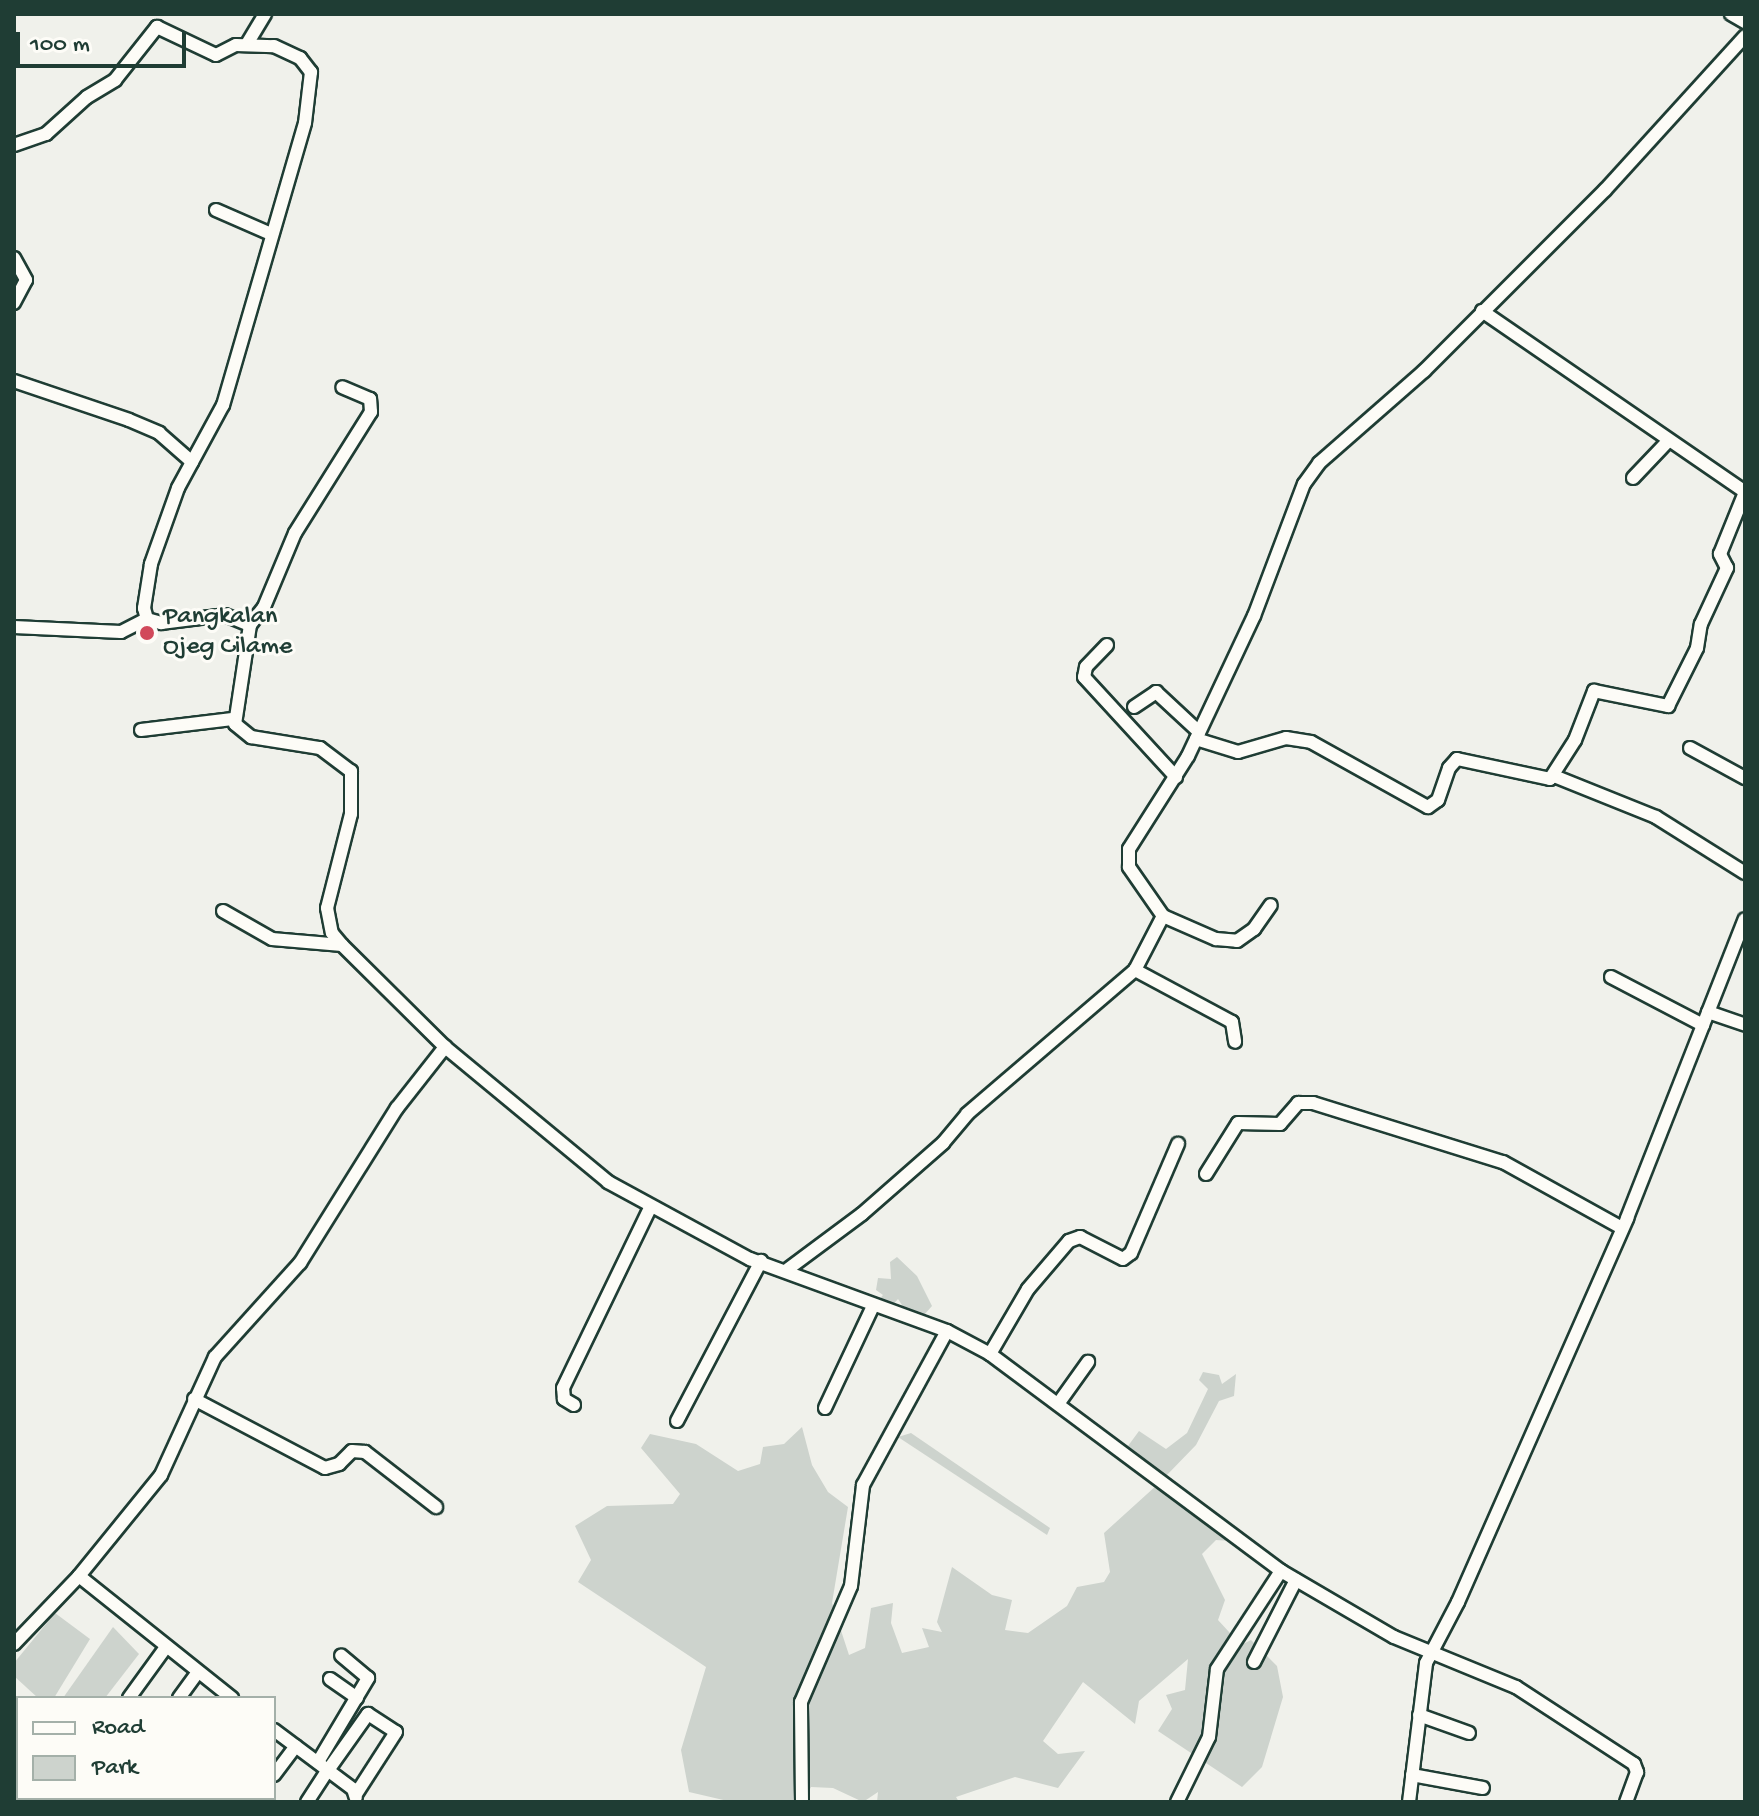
<!DOCTYPE html>
<style>
body{margin:0}
#map{position:relative;width:1759px;height:1816px;overflow:hidden;background:#f0f1eb;font-family:"Gochi Hand",sans-serif}
div>[style]{position:absolute}
.green>*{inset:0;background:#cdd3cd}
.roads{filter:drop-shadow(2px 0 #1f3d34) drop-shadow(-2px 0 #1f3d34) drop-shadow(0 2px #1f3d34) drop-shadow(0 -2px #1f3d34)}
.street>*{height:12px;margin:-6px;padding:0 6px;transform-origin:6px;border-radius:6px;background:#fdfcf7}
.dots>*{width:22px;height:22px;translate:-50% -50%;box-sizing:border-box;border:4px solid #fdfcf7;border-radius:50%}
span{translate:-50% -50%;white-space:nowrap;text-align:center;line-height:1.15;-webkit-text-stroke:6px #fdfcf7;paint-order:stroke}
.poi-label{font-size:26px;color:#1f3d34}
.left{translate:0 -50%;text-align:left}
.frame{position:absolute;inset:0;border:16px solid #1f3d34;pointer-events:none}
.legend{position:absolute;left:16px;top:1696px;width:260px;height:104px;box-sizing:border-box;background:#fdfcf7;border:2px solid #a4b0a9;margin:0;padding:10px 14px;list-style:none;font-size:24px;color:#1f3d34}
.legend li{display:flex;align-items:center;gap:16px;height:40px}
.legend b{width:40px;border:2px solid #a4b0a9}
.scale{position:absolute;left:16px;top:32px;width:170px;height:36px;box-sizing:border-box;border:4px solid #1f3d34;border-top:0;padding-left:10px;font-size:24px;line-height:28px;white-space:nowrap;color:#1f3d34;-webkit-text-stroke:6px #fdfcf7;paint-order:stroke}
</style>
<div id="map">
<div class="green">
<i style="clip-path:polygon(897px 1257px,917px 1276px,932px 1306px,924px 1315px,904px 1308px,898px 1299px,890px 1308px,877px 1302px,883px 1295px,876px 1290px,878px 1278px,891px 1279px,890px 1262px)"></i>
<i style="clip-path:polygon(1203px 1372px,1219px 1375px,1222px 1384px,1236px 1374px,1234px 1396px,1219px 1401px,1196px 1445px,1166px 1476px,1128px 1446px,1139px 1431px,1166px 1449px,1187px 1433px,1208px 1389px,1199px 1380px)"></i>
<i style="clip-path:polygon(802px 1427px,812px 1465px,828px 1492px,848px 1507px,832px 1603px,849px 1655px,865px 1648px,871px 1608px,893px 1603px,891px 1623px,902px 1653px,929px 1647px,922px 1628px,942px 1632px,937px 1622px,952px 1567px,992px 1595px,1012px 1600px,1005px 1630px,1028px 1633px,1067px 1606px,1077px 1587px,1104px 1582px,1110px 1572px,1104px 1533px,1157px 1485px,1230px 1541px,1216px 1540px,1202px 1554px,1225px 1600px,1218px 1620px,1241px 1645px,1251px 1640px,1277px 1666px,1283px 1697px,1262px 1767px,1242px 1787px,1158px 1731px,1172px 1709px,1166px 1695px,1185px 1690px,1188px 1659px,1139px 1701px,1135px 1724px,1083px 1682px,1043px 1741px,1058px 1754px,1085px 1751px,1058px 1788px,1015px 1777px,956px 1797px,959px 1802px,877px 1802px,878px 1792px,863px 1802px,833px 1788px,811px 1787px,803px 1802px,732px 1802px,689px 1792px,681px 1750px,706px 1667px,578px 1582px,591px 1560px,575px 1526px,607px 1506px,673px 1504px,680px 1494px,641px 1448px,650px 1434px,696px 1444px,738px 1471px,760px 1464px,763px 1447px,784px 1444px)"></i>
<i style="clip-path:polygon(911px 1433px,1050px 1528px,1047px 1535px,898px 1437px)"></i>
<i style="clip-path:polygon(55px 1613px,90px 1639px,54px 1698px,38px 1698px,14px 1676px,14px 1663px)"></i>
<i style="clip-path:polygon(113px 1627px,139px 1654px,105px 1698px,63px 1698px)"></i>
</div>
<div class="roads">
<div class="street">
<i style="left:1731px;top:14px;width:16px;rotate:30deg"></i>
<i style="left:247px;top:44px;width:35px;rotate:-59deg"></i>
<i style="left:14px;top:145px;width:34px;rotate:-19deg"></i>
<i style="left:46px;top:134px;width:55px;rotate:-42.1deg"></i>
<i style="left:87px;top:97px;width:33px;rotate:-31deg"></i>
<i style="left:115px;top:80px;width:68px;rotate:-51.6deg"></i>
<i style="left:157px;top:27px;width:65px;rotate:25.4deg"></i>
<i style="left:216px;top:55px;width:22px;rotate:-27deg"></i>
<i style="left:236px;top:45px;width:38px;rotate:2deg"></i>
<i style="left:274px;top:46px;width:29px;rotate:25deg"></i>
<i style="left:300px;top:58px;width:18px;rotate:52deg"></i>
<i style="left:311px;top:72px;width:51px;rotate:96.7deg"></i>
<i style="left:305px;top:123px;width:294px;rotate:106.2deg"></i>
<i style="left:223px;top:405px;width:94px;rotate:118.5deg"></i>
<i style="left:178px;top:488px;width:81px;rotate:109.6deg"></i>
<i style="left:151px;top:564px;width:45px;rotate:99deg"></i>
<i style="left:144px;top:608px;width:11px;rotate:75deg"></i>
<i style="left:147px;top:619px;width:15px;rotate:16deg"></i>
<i style="left:161px;top:623px;width:64px;rotate:-7.1deg"></i>
<i style="left:225px;top:615px;width:27px;rotate:22deg"></i>
<i style="left:250px;top:625px;width:100px;rotate:98.6deg"></i>
<i style="left:235px;top:724px;width:21px;rotate:39deg"></i>
<i style="left:251px;top:737px;width:70px;rotate:9.1deg"></i>
<i style="left:320px;top:748px;width:39px;rotate:37deg"></i>
<i style="left:351px;top:771px;width:43px;rotate:90deg"></i>
<i style="left:351px;top:814px;width:97px;rotate:104.3deg"></i>
<i style="left:327px;top:908px;width:25px;rotate:79deg"></i>
<i style="left:332px;top:933px;width:16px;rotate:50deg"></i>
<i style="left:342px;top:945px;width:145px;rotate:44.7deg"></i>
<i style="left:445px;top:1047px;width:212px;rotate:39.6deg"></i>
<i style="left:608px;top:1182px;width:162px;rotate:28.5deg"></i>
<i style="left:750px;top:1259px;width:210px;rotate:20.1deg"></i>
<i style="left:947px;top:1331px;width:49px;rotate:28.1deg"></i>
<i style="left:990px;top:1354px;width:363px;rotate:36.7deg"></i>
<i style="left:1281px;top:1571px;width:131px;rotate:30.3deg"></i>
<i style="left:1394px;top:1637px;width:132px;rotate:22.3deg"></i>
<i style="left:1516px;top:1687px;width:141px;rotate:33.1deg"></i>
<i style="left:1634px;top:1764px;width:9px;rotate:69deg"></i>
<i style="left:1637px;top:1772px;width:32px;rotate:110deg"></i>
<i style="left:216px;top:210px;width:60px;rotate:23.6deg"></i>
<i style="left:14px;top:258px;width:25px;rotate:61deg"></i>
<i style="left:26px;top:280px;width:26px;rotate:118deg"></i>
<i style="left:1482px;top:311px;width:319px;rotate:34.5deg"></i>
<i style="left:14px;top:381px;width:121px;rotate:18.7deg"></i>
<i style="left:129px;top:420px;width:33px;rotate:23deg"></i>
<i style="left:159px;top:433px;width:44px;rotate:41.3deg"></i>
<i style="left:1633px;top:478px;width:52px;rotate:-46.5deg"></i>
<i style="left:250px;top:625px;width:23px;rotate:-52deg"></i>
<i style="left:264px;top:607px;width:80px;rotate:-67.3deg"></i>
<i style="left:295px;top:533px;width:143px;rotate:-57.9deg"></i>
<i style="left:371px;top:412px;width:13px;rotate:-94deg"></i>
<i style="left:370px;top:399px;width:30px;rotate:-157deg"></i>
<i style="left:14px;top:627px;width:107px;rotate:2.7deg"></i>
<i style="left:121px;top:632px;width:29px;rotate:-27deg"></i>
<i style="left:1107px;top:645px;width:30px;rotate:134deg"></i>
<i style="left:1086px;top:667px;width:10px;rotate:101deg"></i>
<i style="left:1084px;top:677px;width:136px;rotate:47.4deg"></i>
<i style="left:1134px;top:707px;width:27px;rotate:-34deg"></i>
<i style="left:1156px;top:692px;width:59px;rotate:42.9deg"></i>
<i style="left:141px;top:730px;width:92px;rotate:-6.9deg"></i>
<i style="left:1196px;top:739px;width:44px;rotate:17.2deg"></i>
<i style="left:1238px;top:752px;width:50px;rotate:-16.3deg"></i>
<i style="left:1286px;top:738px;width:25px;rotate:9deg"></i>
<i style="left:1311px;top:742px;width:134px;rotate:29.1deg"></i>
<i style="left:1428px;top:807px;width:12px;rotate:-35deg"></i>
<i style="left:1438px;top:800px;width:34px;rotate:-71deg"></i>
<i style="left:1449px;top:768px;width:12px;rotate:-48deg"></i>
<i style="left:1457px;top:759px;width:95px;rotate:12.1deg"></i>
<i style="left:1550px;top:779px;width:46px;rotate:-57.3deg"></i>
<i style="left:1575px;top:740px;width:53px;rotate:-68.8deg"></i>
<i style="left:1594px;top:691px;width:76px;rotate:11.5deg"></i>
<i style="left:1668px;top:706px;width:65px;rotate:-63.4deg"></i>
<i style="left:1697px;top:648px;width:24px;rotate:-81deg"></i>
<i style="left:1701px;top:624px;width:62px;rotate:-65.1deg"></i>
<i style="left:1727px;top:568px;width:16px;rotate:-117deg"></i>
<i style="left:1720px;top:554px;width:67px;rotate:-68deg"></i>
<i style="left:1690px;top:748px;width:63px;rotate:28.6deg"></i>
<i style="left:1554px;top:776px;width:110px;rotate:21.9deg"></i>
<i style="left:1656px;top:817px;width:105px;rotate:32.2deg"></i>
<i style="left:223px;top:911px;width:56px;rotate:29.7deg"></i>
<i style="left:272px;top:939px;width:70px;rotate:4.9deg"></i>
<i style="left:1163px;top:916px;width:58px;rotate:23.5deg"></i>
<i style="left:1216px;top:939px;width:21px;rotate:5deg"></i>
<i style="left:1237px;top:941px;width:21px;rotate:-35deg"></i>
<i style="left:1254px;top:929px;width:29px;rotate:-55deg"></i>
<i style="left:1135px;top:970px;width:110px;rotate:28.2deg"></i>
<i style="left:1232px;top:1022px;width:20px;rotate:81deg"></i>
<i style="left:1611px;top:977px;width:104px;rotate:27.6deg"></i>
<i style="left:1708px;top:1012px;width:39px;rotate:19deg"></i>
<i style="left:1206px;top:1174px;width:60px;rotate:-57.9deg"></i>
<i style="left:1238px;top:1123px;width:42px;rotate:1.4deg"></i>
<i style="left:1280px;top:1124px;width:28px;rotate:-49deg"></i>
<i style="left:1298px;top:1103px;width:15px"></i>
<i style="left:1313px;top:1103px;width:199px;rotate:17.3deg"></i>
<i style="left:1503px;top:1162px;width:136px;rotate:29deg"></i>
<i style="left:788px;top:1269px;width:92px;rotate:-36.6deg"></i>
<i style="left:862px;top:1214px;width:108px;rotate:-41.2deg"></i>
<i style="left:943px;top:1143px;width:38px;rotate:-50deg"></i>
<i style="left:967px;top:1114px;width:221px;rotate:-40.6deg"></i>
<i style="left:1135px;top:970px;width:61px;rotate:-62.6deg"></i>
<i style="left:1163px;top:916px;width:60px;rotate:-124.8deg"></i>
<i style="left:1129px;top:867px;width:18px;rotate:-90deg"></i>
<i style="left:1129px;top:849px;width:110px;rotate:-57.6deg"></i>
<i style="left:1188px;top:756px;width:155px;rotate:-64.8deg"></i>
<i style="left:1254px;top:616px;width:141px;rotate:-69.3deg"></i>
<i style="left:1304px;top:484px;width:26px;rotate:-54deg"></i>
<i style="left:1319px;top:463px;width:140px;rotate:-41.2deg"></i>
<i style="left:1424px;top:371px;width:256px;rotate:-45deg"></i>
<i style="left:1605px;top:190px;width:208px;rotate:-47.7deg"></i>
<i style="left:990px;top:1354px;width:75px;rotate:-59.7deg"></i>
<i style="left:1028px;top:1289px;width:63px;rotate:-49.5deg"></i>
<i style="left:1069px;top:1241px;width:12px;rotate:-20deg"></i>
<i style="left:1080px;top:1237px;width:48px;rotate:27.1deg"></i>
<i style="left:1123px;top:1259px;width:10px;rotate:-37deg"></i>
<i style="left:1131px;top:1253px;width:119px;rotate:-66.7deg"></i>
<i style="left:194px;top:1399px;width:148px;rotate:27.8deg"></i>
<i style="left:325px;top:1468px;width:15px;rotate:-16deg"></i>
<i style="left:339px;top:1464px;width:18px;rotate:-45deg"></i>
<i style="left:352px;top:1451px;width:13px;rotate:4deg"></i>
<i style="left:365px;top:1452px;width:90px;rotate:37.8deg"></i>
<i style="left:1058px;top:1404px;width:52px;rotate:-54.5deg"></i>
<i style="left:574px;top:1405px;width:12px;rotate:-149deg"></i>
<i style="left:564px;top:1399px;width:11px;rotate:-95deg"></i>
<i style="left:563px;top:1388px;width:202px;rotate:-64.2deg"></i>
<i style="left:825px;top:1408px;width:110px;rotate:-64.8deg"></i>
<i style="left:677px;top:1421px;width:181px;rotate:-62.3deg"></i>
<i style="left:79px;top:1576px;width:196px;rotate:38.6deg"></i>
<i style="left:14px;top:1644px;width:94px;rotate:-46.3deg"></i>
<i style="left:79px;top:1576px;width:130px;rotate:-50.9deg"></i>
<i style="left:161px;top:1475px;width:130px;rotate:-65.4deg"></i>
<i style="left:215px;top:1357px;width:127px;rotate:-47.9deg"></i>
<i style="left:300px;top:1263px;width:183px;rotate:-58deg"></i>
<i style="left:397px;top:1108px;width:78px;rotate:-51.8deg"></i>
<i style="left:1254px;top:1662px;width:92px;rotate:-62.9deg"></i>
<i style="left:330px;top:1679px;width:33px;rotate:35deg"></i>
<i style="left:129px;top:1698px;width:63px;rotate:-54deg"></i>
<i style="left:179px;top:1698px;width:31px;rotate:-54deg"></i>
<i style="left:1419px;top:1715px;width:53px;rotate:19.8deg"></i>
<i style="left:274px;top:1730px;width:99px;rotate:36.8deg"></i>
<i style="left:353px;top:1789px;width:9px;rotate:72deg"></i>
<i style="left:318px;top:1762px;width:98px;rotate:-59.2deg"></i>
<i style="left:368px;top:1678px;width:35px;rotate:-140deg"></i>
<i style="left:331px;top:1766px;width:64px;rotate:-54.6deg"></i>
<i style="left:368px;top:1714px;width:33px;rotate:33deg"></i>
<i style="left:396px;top:1732px;width:74px;rotate:122.8deg"></i>
<i style="left:274px;top:1775px;width:36px;rotate:-53deg"></i>
<i style="left:1412px;top:1775px;width:72px;rotate:10.4deg"></i>
<i style="left:253px;top:1802px;width:5px;rotate:-53deg"></i>
<i style="left:307px;top:1802px;width:38px;rotate:-57deg"></i>
<i style="left:802px;top:1802px;width:100px;rotate:-90.6deg"></i>
<i style="left:801px;top:1702px;width:126px;rotate:-66.7deg"></i>
<i style="left:851px;top:1586px;width:102px;rotate:-83.2deg"></i>
<i style="left:863px;top:1485px;width:175px;rotate:-61.4deg"></i>
<i style="left:1177px;top:1802px;width:72px;rotate:-63.8deg"></i>
<i style="left:1209px;top:1737px;width:68px;rotate:-83.3deg"></i>
<i style="left:1217px;top:1669px;width:117px;rotate:-56.9deg"></i>
<i style="left:1409px;top:1802px;width:140px;rotate:-83deg"></i>
<i style="left:1426px;top:1663px;width:69px;rotate:-62.3deg"></i>
<i style="left:1458px;top:1602px;width:420px;rotate:-66.2deg"></i>
<i style="left:1627px;top:1218px;width:321px;rotate:-68.5deg"></i>
</div>
</div>
<div class="dots">
<i style="left:147px;top:633px;background:#d1495b"></i>
</div>
<div class="poi-label">
<span class="left" style="left:163px;top:633px">Pangkalan<br>Ojeg Cilame</span>
</div>
<div class="frame"></div>
<ul class="legend">
<li><b style="height:10px;background:#fdfcf7"></b>Road</li>
<li><b style="height:22px;background:#cdd3cd"></b>Park</li>
</ul>
<div class="scale">100 m</div>
</div>
